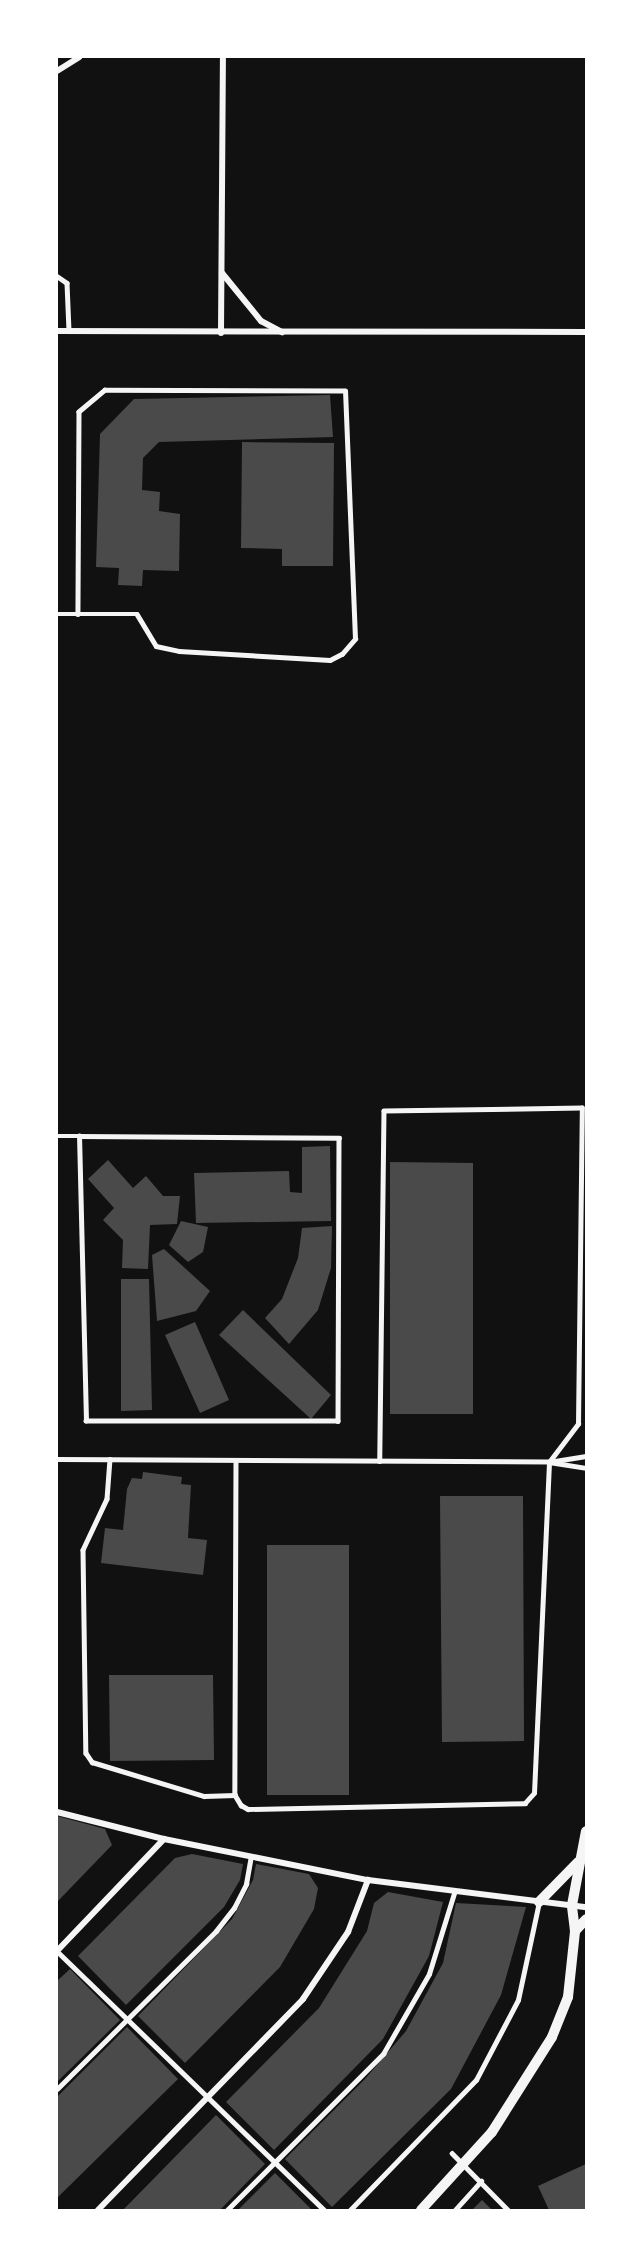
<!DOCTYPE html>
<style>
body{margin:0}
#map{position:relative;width:643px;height:2267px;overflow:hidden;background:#111;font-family:Overpass,sans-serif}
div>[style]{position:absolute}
.building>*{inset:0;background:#4a4a4a}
.service>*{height:4.5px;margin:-2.25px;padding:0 2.25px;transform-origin:2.25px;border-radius:2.25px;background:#f5f5f5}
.minor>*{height:6px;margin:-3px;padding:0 3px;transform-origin:3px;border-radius:3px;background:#f5f5f5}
.tertiary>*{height:10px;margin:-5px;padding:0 5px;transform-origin:5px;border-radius:5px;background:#f5f5f5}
span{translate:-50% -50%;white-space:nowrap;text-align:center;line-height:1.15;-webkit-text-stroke:4.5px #fff;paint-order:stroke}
.frame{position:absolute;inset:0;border:58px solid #fff;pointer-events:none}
</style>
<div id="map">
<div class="building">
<i style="clip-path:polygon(330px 395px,333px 437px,159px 442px,143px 458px,142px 490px,160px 492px,159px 511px,180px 514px,179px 571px,143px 570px,142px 586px,118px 585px,119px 568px,96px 567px,100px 434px,134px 399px)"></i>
<i style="clip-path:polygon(242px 442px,334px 443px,333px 566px,282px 566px,282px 549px,241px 548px)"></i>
<i style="clip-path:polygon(330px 1146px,331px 1221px,196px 1223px,194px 1173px,289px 1171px,290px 1192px,302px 1193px,302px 1147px)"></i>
<i style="clip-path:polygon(108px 1160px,133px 1188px,146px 1176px,163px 1196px,180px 1196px,177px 1224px,150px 1225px,148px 1269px,122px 1268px,123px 1240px,103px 1220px,114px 1208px,88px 1179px)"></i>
<i style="clip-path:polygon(390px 1162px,473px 1163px,473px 1414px,390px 1414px)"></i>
<i style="clip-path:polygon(181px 1221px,208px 1227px,203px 1252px,188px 1262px,169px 1245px)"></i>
<i style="clip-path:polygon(332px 1226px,331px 1268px,318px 1310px,289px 1344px,265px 1318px,282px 1299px,298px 1258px,302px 1228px)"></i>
<i style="clip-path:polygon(164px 1249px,210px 1291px,196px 1311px,157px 1321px,152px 1255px)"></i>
<i style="clip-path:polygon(121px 1279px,149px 1279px,152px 1410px,121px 1411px)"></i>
<i style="clip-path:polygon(243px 1310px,331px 1395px,311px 1419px,219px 1335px)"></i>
<i style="clip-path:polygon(195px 1322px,229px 1400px,200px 1413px,165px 1335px)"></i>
<i style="clip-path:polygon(143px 1472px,182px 1477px,181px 1484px,191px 1485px,188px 1538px,207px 1540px,203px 1575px,101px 1563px,105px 1528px,123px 1530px,127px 1489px,132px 1478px,142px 1479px)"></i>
<i style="clip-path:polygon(440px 1496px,523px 1496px,524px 1741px,442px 1742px)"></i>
<i style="clip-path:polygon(267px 1545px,349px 1545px,349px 1795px,267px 1795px)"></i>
<i style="clip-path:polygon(109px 1675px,213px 1675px,214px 1760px,110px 1761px)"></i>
<i style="clip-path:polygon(57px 1816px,105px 1829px,112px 1845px,57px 1902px)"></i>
<i style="clip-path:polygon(192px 1854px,243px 1864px,240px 1880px,224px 1907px,126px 2005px,78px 1956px,175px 1858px)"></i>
<i style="clip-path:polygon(256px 1864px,309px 1874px,318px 1888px,314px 1909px,280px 1967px,185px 2063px,138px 2016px,232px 1919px,253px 1880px)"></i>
<i style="clip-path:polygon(388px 1892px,443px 1902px,429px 1956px,383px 2039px,274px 2150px,226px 2102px,319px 2008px,367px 1931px,374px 1903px)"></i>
<i style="clip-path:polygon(456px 1903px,526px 1907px,501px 1995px,451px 2089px,332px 2207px,285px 2159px,365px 2079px,406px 2031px,443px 1963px)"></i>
<i style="clip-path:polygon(70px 1969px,120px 2020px,57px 2082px,57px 1981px)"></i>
<i style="clip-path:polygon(127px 2027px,178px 2079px,57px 2198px,57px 2097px)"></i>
<i style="clip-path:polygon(216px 2115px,265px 2164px,252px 2177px,220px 2210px,123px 2210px)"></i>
<i style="clip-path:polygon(586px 2164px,586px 2210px,549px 2210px,538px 2186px)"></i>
<i style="clip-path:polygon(275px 2173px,312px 2210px,238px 2210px)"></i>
<i style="clip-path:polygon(482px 2200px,492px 2210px,472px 2210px)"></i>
</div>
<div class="service">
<i style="left:57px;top:276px;width:12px;rotate:35deg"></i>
<i style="left:67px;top:283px;width:48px;rotate:87.6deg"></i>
<i style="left:57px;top:614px;width:80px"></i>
<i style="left:137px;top:614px;width:37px;rotate:59deg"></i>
<i style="left:156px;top:646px;width:24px;rotate:12deg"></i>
<i style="left:179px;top:651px;width:151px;rotate:3.4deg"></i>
<i style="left:330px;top:660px;width:13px;rotate:-27deg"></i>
<i style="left:342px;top:654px;width:20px;rotate:-49deg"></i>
<i style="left:355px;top:639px;width:248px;rotate:-92.3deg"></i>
<i style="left:345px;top:391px;width:240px;rotate:-179.8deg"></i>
<i style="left:105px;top:390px;width:34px;rotate:140deg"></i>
<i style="left:79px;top:412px;width:202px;rotate:90.3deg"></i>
<i style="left:57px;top:1136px;width:22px"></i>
<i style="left:79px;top:1136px;width:260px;rotate:0.4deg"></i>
<i style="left:339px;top:1138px;width:283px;rotate:90.2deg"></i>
<i style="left:338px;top:1421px;width:252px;rotate:180deg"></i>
<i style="left:86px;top:1421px;width:285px;rotate:-91.4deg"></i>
<i style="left:57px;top:1459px;width:492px;rotate:0.3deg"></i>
<i style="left:549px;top:1462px;width:37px;rotate:9deg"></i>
<i style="left:110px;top:1459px;width:40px;rotate:94.3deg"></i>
<i style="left:107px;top:1499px;width:56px;rotate:115.2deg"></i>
<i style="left:83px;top:1550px;width:203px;rotate:89.2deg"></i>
<i style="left:86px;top:1753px;width:11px;rotate:56deg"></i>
<i style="left:92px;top:1762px;width:117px;rotate:16.9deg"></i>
<i style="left:204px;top:1796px;width:31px;rotate:-2deg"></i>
<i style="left:236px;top:1460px;width:335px;rotate:90.2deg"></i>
<i style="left:235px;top:1795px;width:12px;rotate:59deg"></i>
<i style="left:241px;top:1805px;width:8px;rotate:30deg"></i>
<i style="left:248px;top:1809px;width:277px;rotate:-1.2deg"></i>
<i style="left:525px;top:1803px;width:13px;rotate:-48deg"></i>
<i style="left:534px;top:1793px;width:331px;rotate:-87.4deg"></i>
<i style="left:549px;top:1462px;width:48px;rotate:-52.7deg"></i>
<i style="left:578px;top:1424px;width:316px;rotate:-89.3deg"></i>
<i style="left:582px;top:1108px;width:198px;rotate:179.1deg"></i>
<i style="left:384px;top:1111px;width:350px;rotate:90.7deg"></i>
<i style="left:555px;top:1461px;width:31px;rotate:-9deg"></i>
<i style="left:57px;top:1951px;width:372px;rotate:44.1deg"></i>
<i style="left:57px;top:2089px;width:224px;rotate:-44.8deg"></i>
<i style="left:216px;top:1931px;width:29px;rotate:-52deg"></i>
<i style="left:234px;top:1908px;width:27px;rotate:-63deg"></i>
<i style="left:246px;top:1884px;width:28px;rotate:-80deg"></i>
<i style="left:452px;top:2153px;width:80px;rotate:45.5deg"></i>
<i style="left:227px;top:2210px;width:221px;rotate:-45deg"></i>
<i style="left:383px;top:2054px;width:92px;rotate:-60.1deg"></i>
<i style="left:429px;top:1974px;width:85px;rotate:-72.8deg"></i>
<i style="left:350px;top:2210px;width:181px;rotate:-45.9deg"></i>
<i style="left:476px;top:2080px;width:90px;rotate:-62.3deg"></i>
<i style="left:518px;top:2000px;width:100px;rotate:-77.9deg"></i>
<i style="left:455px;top:2210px;width:39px;rotate:-48deg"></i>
</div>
<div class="minor">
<i style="left:57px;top:71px;width:26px;rotate:-32deg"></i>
<i style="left:222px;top:273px;width:62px;rotate:50.9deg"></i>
<i style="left:261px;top:321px;width:24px;rotate:28deg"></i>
<i style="left:57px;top:331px;width:529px;rotate:0.11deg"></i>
<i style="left:221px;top:333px;width:276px;rotate:-89.6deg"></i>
<i style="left:57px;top:1812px;width:110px;rotate:14.2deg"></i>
<i style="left:164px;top:1839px;width:208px;rotate:11.4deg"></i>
<i style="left:368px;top:1880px;width:220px;rotate:7.1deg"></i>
<i style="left:57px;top:1951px;width:155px;rotate:-46.3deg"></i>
<i style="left:98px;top:2210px;width:294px;rotate:-45.8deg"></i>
<i style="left:303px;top:1999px;width:81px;rotate:-56.1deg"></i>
<i style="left:348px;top:1932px;width:56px;rotate:-69deg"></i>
</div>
<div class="tertiary">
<i style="left:539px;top:1902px;width:56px;rotate:-45.7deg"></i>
<i style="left:575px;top:1931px;width:16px;rotate:-47deg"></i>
<i style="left:421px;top:2210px;width:105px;rotate:-47.7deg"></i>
<i style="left:492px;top:2132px;width:112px;rotate:-57.7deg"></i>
<i style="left:552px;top:2037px;width:43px;rotate:-68.2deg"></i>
<i style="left:568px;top:1997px;width:66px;rotate:-83.9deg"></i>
<i style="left:575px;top:1931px;width:26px;rotate:-97deg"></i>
<i style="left:572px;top:1905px;width:75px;rotate:-79.3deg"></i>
</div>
<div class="frame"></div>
</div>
